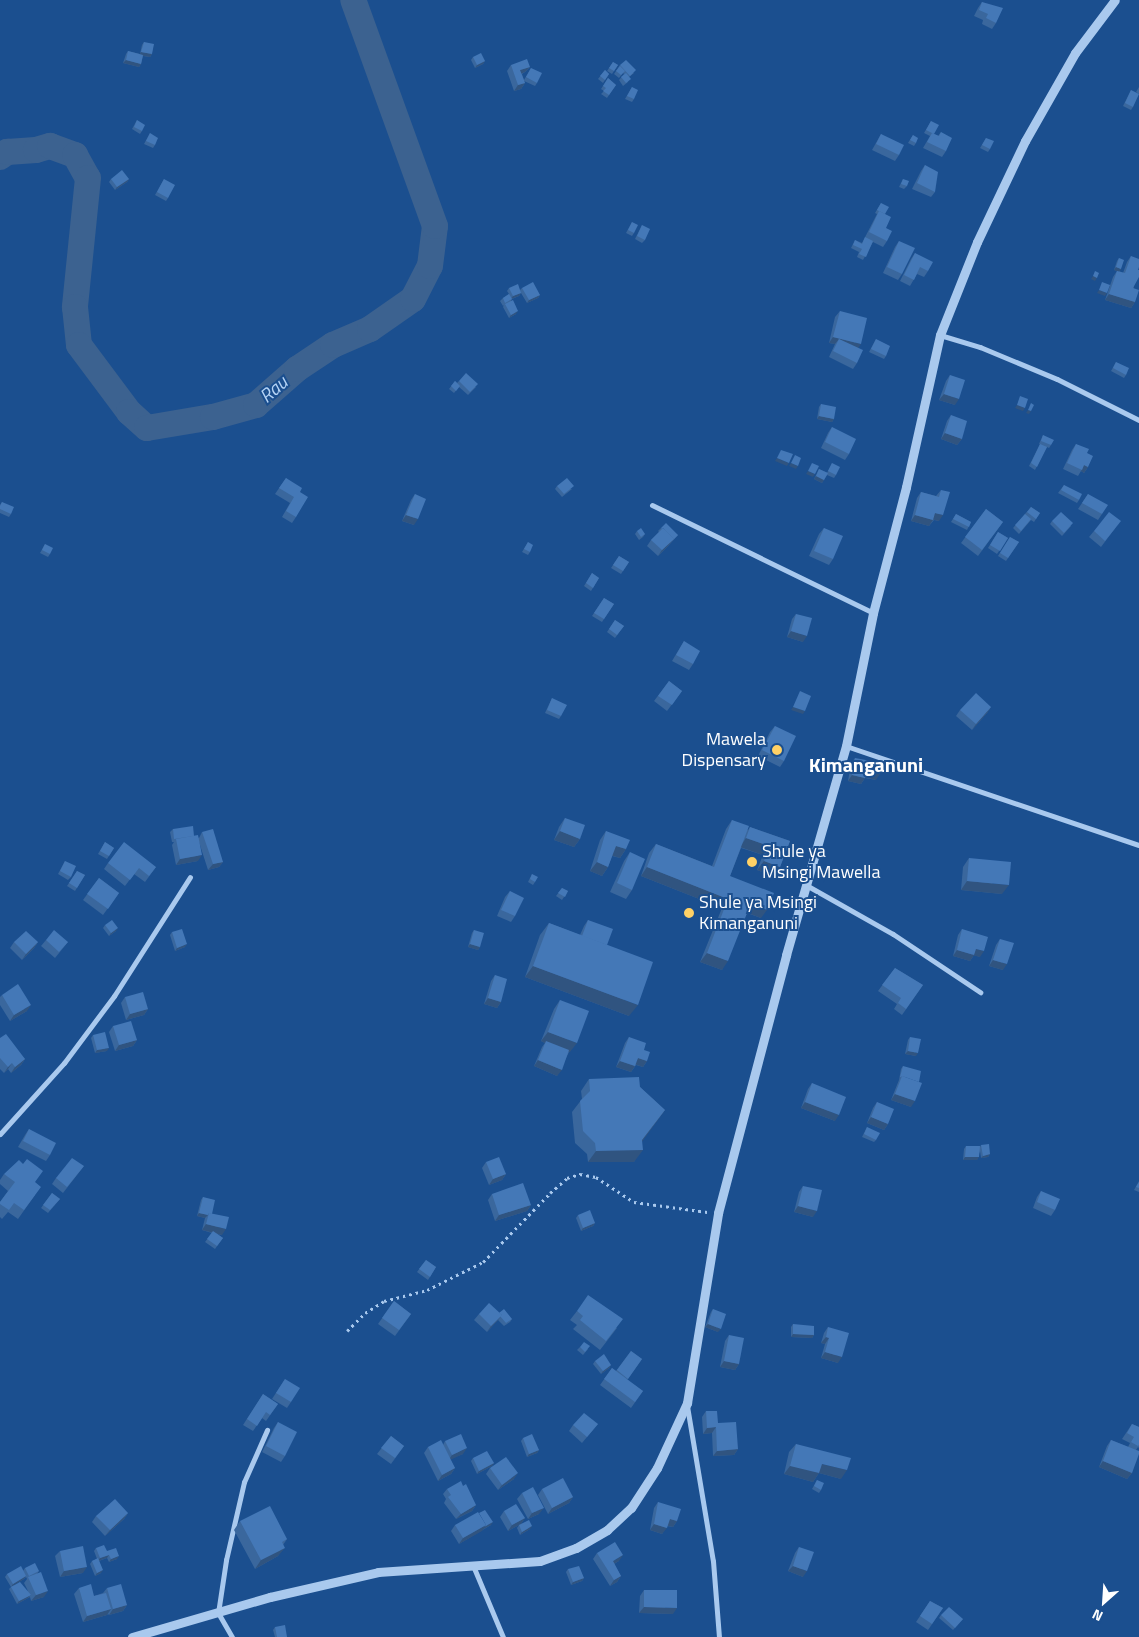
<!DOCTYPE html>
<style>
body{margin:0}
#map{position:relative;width:1139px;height:1637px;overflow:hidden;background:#1b4f8f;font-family:"Titillium Web",sans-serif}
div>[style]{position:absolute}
.river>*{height:26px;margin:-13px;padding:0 13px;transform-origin:13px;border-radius:13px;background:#3c6290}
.path>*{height:2.5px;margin-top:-1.25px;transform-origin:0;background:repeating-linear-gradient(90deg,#a9c9ee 0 2.5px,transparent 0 6.5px)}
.minor>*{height:5px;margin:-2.5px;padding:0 2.5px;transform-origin:2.5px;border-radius:2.5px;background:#a9c9ee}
.tertiary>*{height:9px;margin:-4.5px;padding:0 4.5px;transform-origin:4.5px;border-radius:4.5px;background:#a9c9ee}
.wall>*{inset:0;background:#3a679d}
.shaded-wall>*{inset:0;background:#305480}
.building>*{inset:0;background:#4478b7}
.dots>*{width:14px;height:14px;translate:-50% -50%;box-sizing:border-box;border:2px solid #1b4f8f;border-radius:50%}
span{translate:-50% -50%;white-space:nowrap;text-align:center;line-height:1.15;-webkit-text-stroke:4px #1b4f8f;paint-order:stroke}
.poi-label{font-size:18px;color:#fff}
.right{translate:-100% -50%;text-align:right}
.left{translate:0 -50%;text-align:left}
.water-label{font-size:19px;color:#b5d3f5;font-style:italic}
.quarter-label{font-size:20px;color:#fff;font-weight:700}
.north{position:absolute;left:1079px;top:1577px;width:50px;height:50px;-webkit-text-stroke:4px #1b4f8f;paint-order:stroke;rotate:206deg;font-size:14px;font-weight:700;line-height:20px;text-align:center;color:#fff}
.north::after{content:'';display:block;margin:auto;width:18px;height:22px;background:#fff;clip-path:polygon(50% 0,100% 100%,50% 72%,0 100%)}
</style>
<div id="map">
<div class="river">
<i style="left:0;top:157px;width:9px;rotate:-36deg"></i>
<i style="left:7px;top:152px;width:29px;rotate:-4deg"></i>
<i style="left:36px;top:150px;width:15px;rotate:-16deg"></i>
<i style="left:50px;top:146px;width:27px;rotate:20deg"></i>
<i style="left:75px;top:155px;width:26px;rotate:61deg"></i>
<i style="left:88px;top:178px;width:130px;rotate:95.8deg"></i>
<i style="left:75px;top:307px;width:38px;rotate:84deg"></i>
<i style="left:79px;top:345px;width:84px;rotate:53.3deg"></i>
<i style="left:129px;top:412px;width:24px;rotate:42deg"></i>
<i style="left:147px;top:428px;width:67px;rotate:-9.5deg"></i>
<i style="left:213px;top:417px;width:45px;rotate:-15.6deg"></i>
<i style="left:256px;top:405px;width:55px;rotate:-41.3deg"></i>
<i style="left:297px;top:369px;width:43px;rotate:-33.7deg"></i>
<i style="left:333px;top:345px;width:40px;rotate:-23.4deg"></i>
<i style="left:370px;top:329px;width:52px;rotate:-34.9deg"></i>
<i style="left:413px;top:299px;width:37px;rotate:-63deg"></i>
<i style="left:430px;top:266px;width:40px;rotate:-82.9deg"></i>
<i style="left:435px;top:226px;width:240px;rotate:-109.9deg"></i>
</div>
<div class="path">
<i style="left:347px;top:1331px;width:25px;rotate:-45deg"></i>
<i style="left:365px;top:1313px;width:22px;rotate:-32deg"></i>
<i style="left:384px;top:1301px;width:44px;rotate:-14.3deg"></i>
<i style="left:427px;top:1290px;width:63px;rotate:-26.6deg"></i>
<i style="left:483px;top:1262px;width:96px;rotate:-45.8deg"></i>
<i style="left:550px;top:1193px;width:23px;rotate:-41deg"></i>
<i style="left:567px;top:1178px;width:14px;rotate:-17deg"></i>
<i style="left:580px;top:1174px;width:16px;rotate:11deg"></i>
<i style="left:596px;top:1177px;width:45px;rotate:33.3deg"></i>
<i style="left:634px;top:1202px;width:74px;rotate:7.8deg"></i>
</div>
<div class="minor">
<i style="left:940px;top:335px;width:42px;rotate:16.7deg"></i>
<i style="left:980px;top:347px;width:83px;rotate:22.6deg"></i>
<i style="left:1057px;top:379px;width:92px;rotate:26.6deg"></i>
<i style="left:652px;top:505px;width:246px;rotate:26deg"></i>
<i style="left:846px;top:746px;width:309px;rotate:18.7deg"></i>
<i style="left:806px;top:885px;width:100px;rotate:29.4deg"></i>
<i style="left:893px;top:934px;width:105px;rotate:33.7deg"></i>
<i style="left:0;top:1134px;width:96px;rotate:-48deg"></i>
<i style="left:64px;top:1063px;width:84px;rotate:-53.3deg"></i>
<i style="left:114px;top:996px;width:141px;rotate:-57.4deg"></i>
<i style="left:687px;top:1406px;width:157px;rotate:80.5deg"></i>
<i style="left:713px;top:1561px;width:76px;rotate:85.5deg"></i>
<i style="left:474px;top:1568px;width:75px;rotate:67.2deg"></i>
<i style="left:232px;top:1637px;width:28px;rotate:-120deg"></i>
<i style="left:218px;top:1613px;width:54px;rotate:-81.4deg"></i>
<i style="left:226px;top:1560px;width:80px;rotate:-77deg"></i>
<i style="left:244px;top:1482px;width:57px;rotate:-66.1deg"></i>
</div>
<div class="tertiary">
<i style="left:132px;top:1637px;width:144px;rotate:-16.2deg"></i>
<i style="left:270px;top:1597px;width:111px;rotate:-13deg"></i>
<i style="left:378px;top:1572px;width:162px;rotate:-3.9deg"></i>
<i style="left:540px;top:1561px;width:38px;rotate:-20deg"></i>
<i style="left:576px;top:1548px;width:36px;rotate:-30deg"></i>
<i style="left:607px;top:1530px;width:33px;rotate:-43deg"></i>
<i style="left:631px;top:1508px;width:48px;rotate:-57deg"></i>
<i style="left:657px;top:1468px;width:72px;rotate:-65.2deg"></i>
<i style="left:687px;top:1403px;width:193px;rotate:-80.7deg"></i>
<i style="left:718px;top:1213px;width:267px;rotate:-75.2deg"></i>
<i style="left:786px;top:955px;width:217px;rotate:-74deg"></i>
<i style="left:846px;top:746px;width:136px;rotate:-78.5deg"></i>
<i style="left:873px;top:613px;width:130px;rotate:-75.3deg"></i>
<i style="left:906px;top:487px;width:156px;rotate:-77.4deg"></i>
<i style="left:940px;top:335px;width:100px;rotate:-68.3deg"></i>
<i style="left:977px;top:242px;width:112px;rotate:-64.6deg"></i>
<i style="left:1025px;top:141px;width:101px;rotate:-60.4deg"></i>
<i style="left:1075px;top:53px;width:66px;rotate:-53deg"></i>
</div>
<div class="wall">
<i style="clip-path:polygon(982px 2px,996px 23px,992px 29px,982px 24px,983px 20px,974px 16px,978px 8px)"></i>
<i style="clip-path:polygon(144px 42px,152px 54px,150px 57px,143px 56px,141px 64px,139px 67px,123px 63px,126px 54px,128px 51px,140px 54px,142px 45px)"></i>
<i style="clip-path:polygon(473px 57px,485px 61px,483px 64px,475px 68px,471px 60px)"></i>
<i style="clip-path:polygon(613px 62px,618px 65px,612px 74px,607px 71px)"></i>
<i style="clip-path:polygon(511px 65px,530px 67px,525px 72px,522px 74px,524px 80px,531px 68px,537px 83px,535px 86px,524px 81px,525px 83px,521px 89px,514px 91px,507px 71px)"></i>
<i style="clip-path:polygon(620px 65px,634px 73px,629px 77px,628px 82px,623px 86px,619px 80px,624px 74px,623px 73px,619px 78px,614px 74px)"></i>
<i style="clip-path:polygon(605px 70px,609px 74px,603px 83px,598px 79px)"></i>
<i style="clip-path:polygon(608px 78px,616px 85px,607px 98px,601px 94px,604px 91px,601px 89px)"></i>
<i style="clip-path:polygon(632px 87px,634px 99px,632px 102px,625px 99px)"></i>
<i style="clip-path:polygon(1139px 87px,1139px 94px,1136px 92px)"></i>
<i style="clip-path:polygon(1131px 90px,1133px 107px,1131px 110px,1123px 106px)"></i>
<i style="clip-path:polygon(137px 120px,142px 131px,140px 134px,132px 129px)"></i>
<i style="clip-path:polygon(931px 121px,934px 134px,938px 136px,941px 132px,946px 151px,942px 157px,923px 148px,930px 136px,924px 133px)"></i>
<i style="clip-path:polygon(150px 133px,155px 145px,153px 148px,144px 144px)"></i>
<i style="clip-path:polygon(881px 134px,899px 155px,895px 161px,872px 150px)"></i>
<i style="clip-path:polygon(913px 135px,916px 143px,914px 146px,908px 143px)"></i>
<i style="clip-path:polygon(986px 138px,990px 149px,988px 152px,980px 148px)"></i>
<i style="clip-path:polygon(925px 165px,935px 192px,931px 197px,912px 189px,921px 171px)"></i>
<i style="clip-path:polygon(111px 179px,129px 179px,127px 182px,115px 190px,109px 182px)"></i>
<i style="clip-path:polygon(164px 179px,168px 198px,166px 201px,155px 195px)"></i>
<i style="clip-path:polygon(903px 179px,907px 186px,904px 189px,899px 187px)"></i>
<i style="clip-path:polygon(881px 203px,885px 214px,887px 241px,883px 247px,873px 242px,863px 260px,857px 257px,859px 252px,851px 248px,855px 240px,862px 243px,877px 214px,875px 213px)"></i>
<i style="clip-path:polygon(632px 222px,634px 233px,632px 236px,626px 233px)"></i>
<i style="clip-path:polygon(642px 225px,645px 240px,642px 243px,635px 239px)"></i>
<i style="clip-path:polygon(899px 241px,902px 274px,898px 280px,883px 273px,895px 247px)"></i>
<i style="clip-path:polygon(915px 253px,928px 271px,924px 277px,917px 274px,910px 286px,900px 281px,911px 259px)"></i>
<i style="clip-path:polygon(1131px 256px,1135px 302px,1131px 308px,1105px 300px,1113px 277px,1117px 271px,1114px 270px,1117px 261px,1119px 258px,1121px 269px,1119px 271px,1123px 273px,1127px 262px)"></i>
<i style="clip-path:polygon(509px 288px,520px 290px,522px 288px,540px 295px,538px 298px,527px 303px,521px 293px,519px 296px,512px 299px,511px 301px,516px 314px,509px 318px,503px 307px,504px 305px,503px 306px,500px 301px,503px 298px,509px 294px,507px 291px)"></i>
<i style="clip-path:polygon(840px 311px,858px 348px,857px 363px,853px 369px,829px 357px,835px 344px,829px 343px,835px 317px)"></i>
<i style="clip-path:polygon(876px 339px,886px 356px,884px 359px,869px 352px)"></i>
<i style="clip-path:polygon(1116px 362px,1126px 375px,1124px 378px,1111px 371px)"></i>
<i style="clip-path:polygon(950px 375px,955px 405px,939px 400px,946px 381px)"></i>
<i style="clip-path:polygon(455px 381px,457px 383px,459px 381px,476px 387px,468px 395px,459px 387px,454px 393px,449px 389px)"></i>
<i style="clip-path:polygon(821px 404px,834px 419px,832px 422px,817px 419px,819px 407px)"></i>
<i style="clip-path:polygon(951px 415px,962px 439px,957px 445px,941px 439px,947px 421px)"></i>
<i style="clip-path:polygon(832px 427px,849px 454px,845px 460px,821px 448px,828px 433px)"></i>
<i style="clip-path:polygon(1043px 435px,1051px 445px,1049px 448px,1047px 447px,1035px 470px,1029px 466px,1040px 444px,1039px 444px)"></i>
<i style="clip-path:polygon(1076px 444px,1087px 453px,1088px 467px,1084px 473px,1081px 471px,1078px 476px,1063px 469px,1072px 450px)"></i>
<i style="clip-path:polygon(832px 463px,836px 475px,834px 478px,827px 475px,822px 483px,814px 479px,819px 469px,827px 473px)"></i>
<i style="clip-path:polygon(286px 478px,300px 492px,296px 517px,292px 523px,282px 517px,290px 503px,275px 494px)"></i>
<i style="clip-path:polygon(1064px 485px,1079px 500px,1077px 503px,1058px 493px)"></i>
<i style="clip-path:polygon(557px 486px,572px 489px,562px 497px,555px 489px)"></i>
<i style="clip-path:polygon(941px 490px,939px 521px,934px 520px,929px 526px,911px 521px,917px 498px,921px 492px,936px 496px)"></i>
<i style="clip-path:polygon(415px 494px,414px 525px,402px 521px,411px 500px)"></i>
<i style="clip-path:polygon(1088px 494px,1102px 514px,1098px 520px,1078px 509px)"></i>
<i style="clip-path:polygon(2px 502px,11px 514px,9px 517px,0 513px,0 505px)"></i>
<i style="clip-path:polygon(1031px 507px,1040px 513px,1034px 522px,1031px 520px,1019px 534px,1013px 528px)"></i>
<i style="clip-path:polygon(986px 509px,1003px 522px,978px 556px,961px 543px)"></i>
<i style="clip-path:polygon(956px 514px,971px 522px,967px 530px,951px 522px)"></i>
<i style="clip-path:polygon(1052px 521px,1071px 526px,1062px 536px,1050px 524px)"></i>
<i style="clip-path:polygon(1116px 527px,1101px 547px,1089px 537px,1094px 531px)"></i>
<i style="clip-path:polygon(661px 528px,678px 535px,669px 545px,658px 556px,647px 546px,651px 540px,659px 532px,658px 531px)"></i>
<i style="clip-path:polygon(824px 528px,833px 559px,829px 565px,809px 556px,819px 534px)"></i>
<i style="clip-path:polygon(637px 531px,645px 534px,643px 537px,639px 540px,635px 534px)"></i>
<i style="clip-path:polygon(998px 532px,1008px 538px,997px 554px,988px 548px)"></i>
<i style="clip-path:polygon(1010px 537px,1019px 542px,1006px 561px,998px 556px)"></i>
<i style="clip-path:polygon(528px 542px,530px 552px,528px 555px,522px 552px)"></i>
<i style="clip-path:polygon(45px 544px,50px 554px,48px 557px,40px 553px)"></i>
<i style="clip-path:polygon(619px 556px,629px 562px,621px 574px,611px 568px)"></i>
<i style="clip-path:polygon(592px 573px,599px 578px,591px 591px,584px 586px)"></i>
<i style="clip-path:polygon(604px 598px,614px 604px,602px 622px,592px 616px)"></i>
<i style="clip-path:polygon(796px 614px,803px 642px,787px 637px,792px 619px)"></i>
<i style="clip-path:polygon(615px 620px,624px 626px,615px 638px,607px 632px)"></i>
<i style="clip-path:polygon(684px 641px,693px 664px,689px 670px,672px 661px)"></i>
<i style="clip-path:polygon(669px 681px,682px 691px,667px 711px,654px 701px)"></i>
<i style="clip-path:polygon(552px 698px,561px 716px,559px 719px,545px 713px)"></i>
<i style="clip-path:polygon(991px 707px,987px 713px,972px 730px,956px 716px,960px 710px)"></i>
<i style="clip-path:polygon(775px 726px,784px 761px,780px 767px,758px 756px,770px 732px)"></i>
<i style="clip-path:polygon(855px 758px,876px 780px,865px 778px,861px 784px,848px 781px,851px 763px)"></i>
<i style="clip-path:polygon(565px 818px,580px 839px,574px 847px,554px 840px,559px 827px)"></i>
<i style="clip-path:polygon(732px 820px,748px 830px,750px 827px,790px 841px,780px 867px,774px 876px,757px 870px,763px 855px,741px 848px,730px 876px,761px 918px,747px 913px,722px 970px,700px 962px,722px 908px,641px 876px,649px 853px,656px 844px,712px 866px,726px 829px)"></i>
<i style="clip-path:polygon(173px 829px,199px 838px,202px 832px,223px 862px,219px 867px,208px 870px,199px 842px,198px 861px,176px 865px,172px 845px,174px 842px,172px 842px,170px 832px)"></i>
<i style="clip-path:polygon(606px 831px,626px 849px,620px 858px,612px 856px,608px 867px,602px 876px,590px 871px,600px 840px)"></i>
<i style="clip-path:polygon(105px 842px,114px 848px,107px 859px,98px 854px)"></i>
<i style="clip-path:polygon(630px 852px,632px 890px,626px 899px,610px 892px,624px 861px)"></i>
<i style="clip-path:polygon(969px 858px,1002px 894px,961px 890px,963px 867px)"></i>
<i style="clip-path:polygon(65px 861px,71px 877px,68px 880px,58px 874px)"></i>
<i style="clip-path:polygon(108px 863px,156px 867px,145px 882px,134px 874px,125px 886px,104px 869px)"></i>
<i style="clip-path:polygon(77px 871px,85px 875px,75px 891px,67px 886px)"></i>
<i style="clip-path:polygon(532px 874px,535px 882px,533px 885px,528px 882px)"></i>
<i style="clip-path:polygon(99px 878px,119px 893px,103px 915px,83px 900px)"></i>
<i style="clip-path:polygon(562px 888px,568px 891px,562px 900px,556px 896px)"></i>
<i style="clip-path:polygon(510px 891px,515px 916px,511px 922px,497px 916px,505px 897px)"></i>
<i style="clip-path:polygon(588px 920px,607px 945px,629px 1016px,525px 977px,540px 935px,549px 923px,580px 935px,584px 926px)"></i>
<i style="clip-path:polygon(105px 925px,116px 931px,109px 936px,103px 928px)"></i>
<i style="clip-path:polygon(962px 929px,980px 957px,974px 955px,970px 961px,953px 956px,958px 935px)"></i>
<i style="clip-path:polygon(474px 930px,480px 947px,478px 950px,468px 947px,472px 933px)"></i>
<i style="clip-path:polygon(172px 932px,185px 947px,175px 951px,170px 935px)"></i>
<i style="clip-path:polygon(1000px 939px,1003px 970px,989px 966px,996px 945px)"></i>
<i style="clip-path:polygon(46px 940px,68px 942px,55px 958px,41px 946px)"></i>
<i style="clip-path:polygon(14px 942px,38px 942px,34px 948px,22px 960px,10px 948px)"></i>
<i style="clip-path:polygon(895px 968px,923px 985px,902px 1015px,894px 1009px,897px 1004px,878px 991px)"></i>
<i style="clip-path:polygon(495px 975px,501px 1002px,497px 1008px,484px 1004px,491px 981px)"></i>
<i style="clip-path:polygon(2px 995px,27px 1011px,10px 1021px,0 1005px,0 997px)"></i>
<i style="clip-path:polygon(125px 997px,148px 1009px,144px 1015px,126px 1020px,121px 1003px)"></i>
<i style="clip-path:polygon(560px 1000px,570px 1052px,569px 1052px,557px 1076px,534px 1066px,542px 1047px,545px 1043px,541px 1041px,554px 1009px)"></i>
<i style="clip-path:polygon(113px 1026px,137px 1040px,133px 1046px,115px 1051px,109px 1032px)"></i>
<i style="clip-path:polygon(93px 1035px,107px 1051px,95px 1053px,91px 1038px)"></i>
<i style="clip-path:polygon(629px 1037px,644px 1050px,647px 1061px,643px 1067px,636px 1065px,631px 1072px,616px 1067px,625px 1043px)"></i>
<i style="clip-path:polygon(910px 1037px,916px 1056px,905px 1054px,908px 1040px)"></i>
<i style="clip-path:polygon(0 1038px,25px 1059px,21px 1065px,11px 1073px,8px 1069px,4px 1073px,0 1069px)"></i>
<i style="clip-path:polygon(903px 1066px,911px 1107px,891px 1100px,899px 1080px,901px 1069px)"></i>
<i style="clip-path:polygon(589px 1079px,640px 1087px,665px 1110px,642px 1141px,634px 1162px,588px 1162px,587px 1154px,575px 1143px,572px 1112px,582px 1099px,581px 1091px)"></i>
<i style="clip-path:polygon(812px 1083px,835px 1121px,801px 1108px,808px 1089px)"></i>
<i style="clip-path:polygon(877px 1102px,888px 1124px,884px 1130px,867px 1123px,873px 1108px)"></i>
<i style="clip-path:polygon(867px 1127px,876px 1140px,874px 1142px,862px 1137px)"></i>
<i style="clip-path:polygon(29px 1129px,50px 1155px,46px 1161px,18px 1147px,25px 1135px)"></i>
<i style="clip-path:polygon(981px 1145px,990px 1154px,988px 1157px,981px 1158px,980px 1151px,977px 1160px,963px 1160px,964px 1149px,966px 1146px,980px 1147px)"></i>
<i style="clip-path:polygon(486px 1162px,506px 1174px,502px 1180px,489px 1185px,482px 1168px)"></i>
<i style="clip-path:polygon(84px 1166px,63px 1193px,52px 1184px,56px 1178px)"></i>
<i style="clip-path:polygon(4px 1174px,35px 1182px,35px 1195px,18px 1219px,8px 1212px,2px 1219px,0 1217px,0 1202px,8px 1191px,0 1184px,0 1180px)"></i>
<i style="clip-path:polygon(1139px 1181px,1139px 1192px,1134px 1190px)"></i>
<i style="clip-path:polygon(803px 1186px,813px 1217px,794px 1212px,799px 1192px)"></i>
<i style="clip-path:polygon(1041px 1191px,1055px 1210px,1051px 1216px,1033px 1208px,1037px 1197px)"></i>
<i style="clip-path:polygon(52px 1193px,60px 1199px,48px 1213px,41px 1208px)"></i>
<i style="clip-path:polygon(492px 1194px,531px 1205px,527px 1211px,495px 1221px,488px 1200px)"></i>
<i style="clip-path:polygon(203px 1197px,212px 1214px,222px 1235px,217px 1234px,223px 1238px,215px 1249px,205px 1242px,212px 1233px,202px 1230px,205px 1218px,197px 1216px,201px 1200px)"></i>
<i style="clip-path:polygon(578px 1215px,595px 1223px,593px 1226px,581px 1231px,576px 1218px)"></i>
<i style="clip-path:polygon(426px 1260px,436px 1267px,428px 1280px,417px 1272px)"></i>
<i style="clip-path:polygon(394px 1301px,411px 1314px,395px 1336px,378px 1324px)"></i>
<i style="clip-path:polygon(713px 1309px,718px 1332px,705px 1327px,711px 1312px)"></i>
<i style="clip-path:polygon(577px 1311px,617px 1328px,600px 1350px,573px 1329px,577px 1325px,570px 1320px)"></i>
<i style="clip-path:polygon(499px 1313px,512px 1319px,510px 1322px,504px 1326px,498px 1320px,487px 1332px,474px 1320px,479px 1314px)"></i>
<i style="clip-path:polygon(793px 1324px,814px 1335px,812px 1338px,791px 1337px,791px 1327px)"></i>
<i style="clip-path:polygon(828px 1327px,838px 1363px,821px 1358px,825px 1344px,821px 1343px,824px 1333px)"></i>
<i style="clip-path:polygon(729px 1335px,739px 1364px,735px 1370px,720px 1367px,725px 1341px)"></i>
<i style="clip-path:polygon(580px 1347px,588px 1349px,583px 1355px,577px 1350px)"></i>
<i style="clip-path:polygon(631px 1351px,642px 1359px,627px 1380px,643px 1391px,631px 1408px,600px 1385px,612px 1368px,616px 1371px)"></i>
<i style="clip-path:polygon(595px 1361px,611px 1365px,609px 1368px,601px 1374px,593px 1364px)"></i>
<i style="clip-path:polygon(285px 1379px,291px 1402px,287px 1408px,272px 1399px)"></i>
<i style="clip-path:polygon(263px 1394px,278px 1404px,266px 1421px,262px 1418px,253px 1431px,243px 1425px)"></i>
<i style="clip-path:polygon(706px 1411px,718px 1423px,738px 1449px,734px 1455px,713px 1456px,712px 1433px,703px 1434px,702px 1417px)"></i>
<i style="clip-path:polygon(278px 1422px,285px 1456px,281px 1462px,262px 1452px,274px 1428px)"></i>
<i style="clip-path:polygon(598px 1424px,582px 1443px,569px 1431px,573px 1425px)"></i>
<i style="clip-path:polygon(1132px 1424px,1139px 1427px,1139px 1448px,1138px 1447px,1136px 1450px,1132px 1473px,1127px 1479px,1099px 1467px,1107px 1446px,1111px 1440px,1128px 1447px,1130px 1443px,1122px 1439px)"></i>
<i style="clip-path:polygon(391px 1436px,404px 1446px,391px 1464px,377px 1454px)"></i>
<i style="clip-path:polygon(523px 1438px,539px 1450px,537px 1453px,527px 1457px,521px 1441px)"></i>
<i style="clip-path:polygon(445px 1441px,463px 1454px,450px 1459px,455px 1468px,451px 1474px,438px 1481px,424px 1453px,428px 1447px,443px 1445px)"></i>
<i style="clip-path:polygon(796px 1444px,841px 1479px,819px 1473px,813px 1482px,784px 1474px,789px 1452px)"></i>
<i style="clip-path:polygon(473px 1458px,494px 1463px,492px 1466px,477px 1474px,471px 1461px)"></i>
<i style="clip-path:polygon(490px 1468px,514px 1479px,498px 1490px,486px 1474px)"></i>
<i style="clip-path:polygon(817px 1480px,821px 1490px,819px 1493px,812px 1489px)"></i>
<i style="clip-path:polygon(447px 1489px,476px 1505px,472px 1511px,456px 1519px,444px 1503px,446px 1499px,443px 1494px)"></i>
<i style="clip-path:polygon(542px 1489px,573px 1497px,569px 1503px,548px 1514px,538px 1495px)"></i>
<i style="clip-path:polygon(522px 1493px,539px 1514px,528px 1519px,517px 1499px)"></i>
<i style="clip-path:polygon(658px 1502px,677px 1521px,673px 1527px,667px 1526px,662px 1534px,650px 1530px,654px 1508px)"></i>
<i style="clip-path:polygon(504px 1511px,525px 1518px,521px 1524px,508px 1531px,500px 1517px)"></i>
<i style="clip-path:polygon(128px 1513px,124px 1519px,105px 1536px,92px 1522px,96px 1516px)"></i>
<i style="clip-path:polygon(240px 1521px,287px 1539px,283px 1545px,278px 1556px,255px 1569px,234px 1530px)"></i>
<i style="clip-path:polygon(455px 1525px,491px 1525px,459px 1544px,451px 1531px)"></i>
<i style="clip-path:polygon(519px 1525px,530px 1529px,520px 1535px,517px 1528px)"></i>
<i style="clip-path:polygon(799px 1547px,803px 1577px,788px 1571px,795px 1553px)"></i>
<i style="clip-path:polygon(96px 1548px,107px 1551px,117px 1559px,109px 1562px,107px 1558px,99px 1561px,101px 1573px,95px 1576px,90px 1564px,92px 1561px,97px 1559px,94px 1551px)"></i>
<i style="clip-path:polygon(60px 1551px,83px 1573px,60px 1577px,55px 1556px)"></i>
<i style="clip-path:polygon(597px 1553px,619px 1561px,614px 1564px,621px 1576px,617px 1582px,610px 1586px,593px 1559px)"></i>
<i style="clip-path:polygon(evenodd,25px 1568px,39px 1571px,37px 1574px,44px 1597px,31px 1601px,30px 1597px,28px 1598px,17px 1604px,9px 1589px,11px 1587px,5px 1577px,7px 1574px,23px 1571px,25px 1568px,26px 1577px,27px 1579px,24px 1583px,28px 1591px,13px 1585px,24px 1579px,26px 1577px)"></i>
<i style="clip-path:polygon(568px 1569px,584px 1578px,582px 1581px,571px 1585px,566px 1572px)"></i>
<i style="clip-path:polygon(79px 1588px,94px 1596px,103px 1593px,107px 1588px,127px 1605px,123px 1611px,109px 1615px,108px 1614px,107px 1615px,83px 1622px,74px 1594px)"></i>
<i style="clip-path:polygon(644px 1590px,673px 1614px,639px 1613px,640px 1596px)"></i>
<i style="clip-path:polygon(930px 1601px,943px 1608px,928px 1630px,916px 1622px)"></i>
<i style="clip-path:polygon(941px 1615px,963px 1619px,953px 1630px,939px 1618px)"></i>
<i style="clip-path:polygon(275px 1627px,287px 1637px,275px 1637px,273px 1630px)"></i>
</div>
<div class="shaded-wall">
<i style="clip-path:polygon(141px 52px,152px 54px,150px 57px,139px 55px)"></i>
<i style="clip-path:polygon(126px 60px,141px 64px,139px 67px,123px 63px)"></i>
<i style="clip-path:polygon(485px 61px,483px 64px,475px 68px,477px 65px)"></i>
<i style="clip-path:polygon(530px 67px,525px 72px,516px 76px,520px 70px)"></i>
<i style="clip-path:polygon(525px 83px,521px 89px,514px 91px,518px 85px)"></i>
<i style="clip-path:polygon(129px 179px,127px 182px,115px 190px,117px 187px)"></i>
<i style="clip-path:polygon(1116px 267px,1121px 269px,1119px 272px,1114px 270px)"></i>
<i style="clip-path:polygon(1093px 276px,1097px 278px,1095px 281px,1091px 279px)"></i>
<i style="clip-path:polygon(1099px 290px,1107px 293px,1105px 296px,1097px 293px)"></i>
<i style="clip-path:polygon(521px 293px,519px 296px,511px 299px,513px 296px)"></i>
<i style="clip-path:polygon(1109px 294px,1135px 302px,1131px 308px,1105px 300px)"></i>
<i style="clip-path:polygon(540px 295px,538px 298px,527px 303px,529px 300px)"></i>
<i style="clip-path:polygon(518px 311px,516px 314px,509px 318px,511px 315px)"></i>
<i style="clip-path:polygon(833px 337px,861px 344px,857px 350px,839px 339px,835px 344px,829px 343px)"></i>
<i style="clip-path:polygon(944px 394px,959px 399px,955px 405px,939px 400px)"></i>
<i style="clip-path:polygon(1017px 405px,1025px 408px,1023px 411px,1015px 408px)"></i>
<i style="clip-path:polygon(1028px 410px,1031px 411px,1029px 414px,1026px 413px)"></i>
<i style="clip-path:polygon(819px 416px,834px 419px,832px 422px,817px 419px)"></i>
<i style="clip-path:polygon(945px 433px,962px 439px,957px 445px,941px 439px)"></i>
<i style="clip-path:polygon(777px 458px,789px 463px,787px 466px,775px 461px)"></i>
<i style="clip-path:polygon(791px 463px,798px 466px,796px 469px,789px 466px)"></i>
<i style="clip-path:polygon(1084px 465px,1088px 467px,1084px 473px,1081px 471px)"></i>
<i style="clip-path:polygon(808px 471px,815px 474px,813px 477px,806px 474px)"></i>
<i style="clip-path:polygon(816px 476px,824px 480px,822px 483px,814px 479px)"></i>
<i style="clip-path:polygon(935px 513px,943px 515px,939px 521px,931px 519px)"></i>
<i style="clip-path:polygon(406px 515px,418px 519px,414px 525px,402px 521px)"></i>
<i style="clip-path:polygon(915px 515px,933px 520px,929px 526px,911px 521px)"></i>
<i style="clip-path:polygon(674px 539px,669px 545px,658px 556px,662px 550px)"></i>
<i style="clip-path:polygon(791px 631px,807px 636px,803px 642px,787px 637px)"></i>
<i style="clip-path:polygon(793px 707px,805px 711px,803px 714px,791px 710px)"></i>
<i style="clip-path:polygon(991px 707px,987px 713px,972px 730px,976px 724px)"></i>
<i style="clip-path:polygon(867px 771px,880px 774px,876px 780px,863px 777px)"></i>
<i style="clip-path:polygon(852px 775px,865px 778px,861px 784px,848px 781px)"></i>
<i style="clip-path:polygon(560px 831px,580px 839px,574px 847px,554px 840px)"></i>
<i style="clip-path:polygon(746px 838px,769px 846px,763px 855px,740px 847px)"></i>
<i style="clip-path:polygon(616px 846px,626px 849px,620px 858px,610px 855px)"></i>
<i style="clip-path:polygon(202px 855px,198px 861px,176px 865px,180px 859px)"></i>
<i style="clip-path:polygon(764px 861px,780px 867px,774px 876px,757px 870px)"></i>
<i style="clip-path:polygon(223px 862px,219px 867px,208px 870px,213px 864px)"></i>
<i style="clip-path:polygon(597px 862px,608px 867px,602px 876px,590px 871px)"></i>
<i style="clip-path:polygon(647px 867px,728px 899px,722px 908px,641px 876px)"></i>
<i style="clip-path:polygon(967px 881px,1009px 885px,1002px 894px,961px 890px)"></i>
<i style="clip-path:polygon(751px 903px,767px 910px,761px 918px,745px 912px)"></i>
<i style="clip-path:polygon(118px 928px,116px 931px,109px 936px,111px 933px)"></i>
<i style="clip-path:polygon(38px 942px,34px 948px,22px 960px,26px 954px)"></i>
<i style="clip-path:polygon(187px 944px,185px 947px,175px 951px,177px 948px)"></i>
<i style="clip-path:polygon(470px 944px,480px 947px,478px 950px,468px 947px)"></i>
<i style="clip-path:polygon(976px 949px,984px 951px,980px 957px,972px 955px)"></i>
<i style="clip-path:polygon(957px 950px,974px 955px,970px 961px,953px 956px)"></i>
<i style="clip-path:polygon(707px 953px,728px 961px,722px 970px,700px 962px)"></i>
<i style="clip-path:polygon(993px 960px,1007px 964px,1003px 970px,989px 966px)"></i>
<i style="clip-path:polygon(533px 966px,638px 1005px,629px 1016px,525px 977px)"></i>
<i style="clip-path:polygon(488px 998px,501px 1002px,497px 1008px,484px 1004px)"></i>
<i style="clip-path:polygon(31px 1005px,27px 1011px,10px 1021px,14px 1015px)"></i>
<i style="clip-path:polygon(148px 1009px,144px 1015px,126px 1020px,130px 1014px)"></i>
<i style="clip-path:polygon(548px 1032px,577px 1043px,570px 1052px,545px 1043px,546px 1041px,545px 1043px,541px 1041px)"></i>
<i style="clip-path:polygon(137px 1040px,133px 1046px,115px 1051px,119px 1045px)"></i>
<i style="clip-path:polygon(109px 1048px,107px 1051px,95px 1053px,97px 1050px)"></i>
<i style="clip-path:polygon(908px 1051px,918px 1053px,916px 1056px,905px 1054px)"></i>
<i style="clip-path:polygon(638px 1058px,647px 1061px,643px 1067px,634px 1064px)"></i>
<i style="clip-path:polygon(25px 1059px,21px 1065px,11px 1073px,15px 1067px)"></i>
<i style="clip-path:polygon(538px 1060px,562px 1070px,557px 1076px,534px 1066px)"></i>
<i style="clip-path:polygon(620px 1061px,635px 1066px,631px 1072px,616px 1067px)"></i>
<i style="clip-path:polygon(12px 1063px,8px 1069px,4px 1073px,8px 1067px)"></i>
<i style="clip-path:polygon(895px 1094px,915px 1101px,911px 1107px,891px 1100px)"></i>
<i style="clip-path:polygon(805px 1102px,839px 1115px,835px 1121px,801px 1108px)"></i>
<i style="clip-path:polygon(665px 1110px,636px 1150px,643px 1150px,634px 1162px,588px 1162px,596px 1151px)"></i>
<i style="clip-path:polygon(871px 1117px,888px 1124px,884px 1130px,867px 1123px)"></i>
<i style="clip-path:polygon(990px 1154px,988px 1157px,981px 1158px,983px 1156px)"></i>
<i style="clip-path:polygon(965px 1157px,979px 1157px,977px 1160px,963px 1160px)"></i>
<i style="clip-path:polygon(506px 1174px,502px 1180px,489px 1185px,493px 1179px)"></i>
<i style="clip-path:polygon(531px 1205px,527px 1211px,495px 1221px,499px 1215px)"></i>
<i style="clip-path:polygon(798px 1206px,817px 1211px,813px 1217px,794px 1212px)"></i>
<i style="clip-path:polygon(199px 1213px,208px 1215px,205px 1218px,197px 1216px)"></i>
<i style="clip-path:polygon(595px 1223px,593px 1226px,581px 1231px,583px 1228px)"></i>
<i style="clip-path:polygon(206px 1224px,226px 1229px,222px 1235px,202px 1230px)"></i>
<i style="clip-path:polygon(502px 1315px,497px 1321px,487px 1332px,491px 1326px)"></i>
<i style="clip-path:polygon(708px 1324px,721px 1329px,718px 1332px,705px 1327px)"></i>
<i style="clip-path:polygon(793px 1334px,814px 1335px,812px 1338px,791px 1337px)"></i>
<i style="clip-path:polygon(826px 1337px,829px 1338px,825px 1344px,821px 1343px)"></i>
<i style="clip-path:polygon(825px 1352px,842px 1357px,838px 1363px,821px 1358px)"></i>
<i style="clip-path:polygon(724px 1361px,739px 1364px,735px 1370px,720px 1367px)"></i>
<i style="clip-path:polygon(611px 1365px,609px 1368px,601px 1374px,603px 1371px)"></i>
<i style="clip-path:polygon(716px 1427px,712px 1433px,703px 1434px,707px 1428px)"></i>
<i style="clip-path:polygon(467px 1448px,463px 1454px,448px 1461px,452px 1455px)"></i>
<i style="clip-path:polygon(738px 1449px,734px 1455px,713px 1456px,717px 1451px)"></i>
<i style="clip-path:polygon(539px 1450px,537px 1453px,527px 1457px,529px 1454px)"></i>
<i style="clip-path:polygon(1103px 1461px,1132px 1473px,1127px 1479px,1099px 1467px)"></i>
<i style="clip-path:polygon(494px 1463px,492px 1466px,477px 1474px,479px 1471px)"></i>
<i style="clip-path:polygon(822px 1464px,847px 1470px,841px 1479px,819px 1473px,813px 1482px,784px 1474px,790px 1466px)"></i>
<i style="clip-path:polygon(455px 1468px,451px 1474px,438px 1481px,442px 1475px)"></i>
<i style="clip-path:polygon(518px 1473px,514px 1479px,498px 1490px,502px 1485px)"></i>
<i style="clip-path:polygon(573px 1497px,569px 1503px,548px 1514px,552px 1508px)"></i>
<i style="clip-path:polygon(476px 1505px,472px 1511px,456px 1519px,461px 1514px)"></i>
<i style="clip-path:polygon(544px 1508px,539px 1514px,528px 1519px,532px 1513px)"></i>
<i style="clip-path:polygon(128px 1513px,124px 1519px,105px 1536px,110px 1530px)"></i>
<i style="clip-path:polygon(525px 1518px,521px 1524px,508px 1531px,512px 1525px)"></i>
<i style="clip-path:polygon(670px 1519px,677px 1521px,673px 1527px,665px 1525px)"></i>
<i style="clip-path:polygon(493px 1522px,491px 1525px,482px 1530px,484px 1527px)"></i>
<i style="clip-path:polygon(654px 1524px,667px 1528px,662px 1534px,650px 1530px)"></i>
<i style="clip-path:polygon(486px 1525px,482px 1531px,459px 1544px,463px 1538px)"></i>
<i style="clip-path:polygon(532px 1526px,530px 1529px,520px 1535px,522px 1532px)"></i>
<i style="clip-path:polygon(285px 1548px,278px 1556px,255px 1569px,261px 1560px)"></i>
<i style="clip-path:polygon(109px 1555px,107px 1558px,98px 1561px,100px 1558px)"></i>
<i style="clip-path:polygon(623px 1555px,619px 1561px,608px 1567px,613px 1561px)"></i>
<i style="clip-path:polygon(119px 1556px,117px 1559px,109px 1562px,111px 1559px)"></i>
<i style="clip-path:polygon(793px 1566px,807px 1571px,803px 1577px,788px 1571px)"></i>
<i style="clip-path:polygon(87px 1567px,83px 1573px,60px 1577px,64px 1571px)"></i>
<i style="clip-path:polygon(103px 1570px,101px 1573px,95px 1576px,97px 1573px)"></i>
<i style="clip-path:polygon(26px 1576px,24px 1579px,11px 1587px,13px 1584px)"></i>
<i style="clip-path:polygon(621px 1576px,617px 1582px,610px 1586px,614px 1580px)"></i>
<i style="clip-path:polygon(584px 1578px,582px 1581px,571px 1585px,573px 1582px)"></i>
<i style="clip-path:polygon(48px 1591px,44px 1597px,31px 1601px,36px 1595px)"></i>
<i style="clip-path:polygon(31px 1595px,28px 1598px,17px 1604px,19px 1601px)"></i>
<i style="clip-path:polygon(127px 1605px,123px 1611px,109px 1615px,113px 1609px)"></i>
<i style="clip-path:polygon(644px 1607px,677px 1608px,673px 1614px,639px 1613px)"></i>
<i style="clip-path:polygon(111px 1609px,107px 1615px,83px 1622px,87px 1616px)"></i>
</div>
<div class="building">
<i style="clip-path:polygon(982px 2px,1003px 8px,996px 23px,986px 18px,988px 14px,979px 10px)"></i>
<i style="clip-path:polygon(144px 42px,154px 44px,152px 54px,141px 52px)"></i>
<i style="clip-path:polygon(128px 51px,143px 55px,141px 64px,126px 60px)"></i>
<i style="clip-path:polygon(481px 53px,485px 61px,477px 65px,473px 57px)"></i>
<i style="clip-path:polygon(527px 59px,530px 67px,520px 70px,525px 83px,518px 85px,511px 65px)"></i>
<i style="clip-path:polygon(626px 60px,636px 70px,630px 76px,620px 65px)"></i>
<i style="clip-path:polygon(613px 62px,618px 65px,614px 71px,609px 68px)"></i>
<i style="clip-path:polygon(620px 66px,625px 71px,621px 75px,616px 71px)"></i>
<i style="clip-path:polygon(531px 68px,542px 73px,537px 83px,526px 77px)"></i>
<i style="clip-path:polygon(605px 70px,609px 74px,605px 80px,600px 76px)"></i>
<i style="clip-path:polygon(626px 73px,631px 79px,626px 83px,621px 77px)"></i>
<i style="clip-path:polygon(608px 78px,616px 85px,609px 95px,603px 91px,606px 88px,603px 86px)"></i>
<i style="clip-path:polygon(632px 87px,638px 90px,634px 99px,627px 96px)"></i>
<i style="clip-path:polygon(1131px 90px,1139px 94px,1133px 107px,1125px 103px)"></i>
<i style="clip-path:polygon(137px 120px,145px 125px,142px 131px,134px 127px)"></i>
<i style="clip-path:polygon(931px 121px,939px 125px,934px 134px,926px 130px)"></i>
<i style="clip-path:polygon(941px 132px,952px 138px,946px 151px,927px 142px,932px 133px,939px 136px)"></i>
<i style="clip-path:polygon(150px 133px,158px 138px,155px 145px,146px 141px)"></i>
<i style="clip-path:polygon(881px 134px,904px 145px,899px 155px,876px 144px)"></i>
<i style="clip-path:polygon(913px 135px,918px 138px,916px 143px,910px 140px)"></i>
<i style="clip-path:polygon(986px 138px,994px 141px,990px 149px,982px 145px)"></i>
<i style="clip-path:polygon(925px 165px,938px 172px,935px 192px,917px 183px)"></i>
<i style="clip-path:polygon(122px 170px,129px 179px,117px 187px,111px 179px)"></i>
<i style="clip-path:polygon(164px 179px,175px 185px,168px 198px,157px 192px)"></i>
<i style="clip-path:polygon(903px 179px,909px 181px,907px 186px,901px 184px)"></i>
<i style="clip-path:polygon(881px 203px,889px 207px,885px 214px,877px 210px)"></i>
<i style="clip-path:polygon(879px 211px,891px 217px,886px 228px,892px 231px,887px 241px,869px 232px)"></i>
<i style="clip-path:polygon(632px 222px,638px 225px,634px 233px,628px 230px)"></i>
<i style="clip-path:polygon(642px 225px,650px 229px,645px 240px,637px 236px)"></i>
<i style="clip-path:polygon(865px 237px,873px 241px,866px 257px,859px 254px,862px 249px,853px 245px,855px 240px,862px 244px)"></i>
<i style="clip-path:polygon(899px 241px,915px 248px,902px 274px,887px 267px)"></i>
<i style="clip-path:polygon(915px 253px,933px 262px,928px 271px,920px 267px,914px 280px,904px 275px)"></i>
<i style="clip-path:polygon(1131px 256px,1139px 259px,1139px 267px,1138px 270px,1139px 270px,1139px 277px,1133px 288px,1139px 290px,1135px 302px,1109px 294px,1117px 271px,1125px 273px)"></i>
<i style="clip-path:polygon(1119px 258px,1124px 260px,1121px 269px,1116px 267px)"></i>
<i style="clip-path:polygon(1095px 271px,1099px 273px,1097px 278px,1093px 276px)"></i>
<i style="clip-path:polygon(533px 282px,540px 295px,529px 300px,522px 288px)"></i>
<i style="clip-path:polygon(1102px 282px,1110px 285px,1107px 293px,1099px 290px)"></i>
<i style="clip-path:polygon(518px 284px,521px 293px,513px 296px,509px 288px)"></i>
<i style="clip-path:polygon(509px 294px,512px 299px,505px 303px,503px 298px)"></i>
<i style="clip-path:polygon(513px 300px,518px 311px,511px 315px,505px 304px)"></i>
<i style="clip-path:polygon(840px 311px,867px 318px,861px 344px,833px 337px)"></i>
<i style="clip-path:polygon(839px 339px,863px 350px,857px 363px,833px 351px)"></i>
<i style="clip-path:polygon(876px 339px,890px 346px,886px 356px,871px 349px)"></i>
<i style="clip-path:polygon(1116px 362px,1129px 368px,1126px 375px,1113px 368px)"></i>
<i style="clip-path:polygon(466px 373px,478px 384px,470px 392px,459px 381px)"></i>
<i style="clip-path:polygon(950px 375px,965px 380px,959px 399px,944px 394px)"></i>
<i style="clip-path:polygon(455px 381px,460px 386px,456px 391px,451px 386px)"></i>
<i style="clip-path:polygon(1020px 396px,1028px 399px,1025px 408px,1017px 405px)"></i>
<i style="clip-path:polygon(1031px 403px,1034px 405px,1031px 411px,1028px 410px)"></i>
<i style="clip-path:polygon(821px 404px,836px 407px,834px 419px,819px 416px)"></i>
<i style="clip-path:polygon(951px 415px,967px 421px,962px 439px,945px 433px)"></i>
<i style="clip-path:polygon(832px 427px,856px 439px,849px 454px,825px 442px)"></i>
<i style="clip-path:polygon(1043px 435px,1054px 440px,1051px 445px,1041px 441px)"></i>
<i style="clip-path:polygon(1040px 444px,1047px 447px,1037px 467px,1031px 463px)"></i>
<i style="clip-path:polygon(1076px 444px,1089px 449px,1087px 453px,1093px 456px,1088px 467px,1084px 465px,1082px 470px,1067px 463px)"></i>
<i style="clip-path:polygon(781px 450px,793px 454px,789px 463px,777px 458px)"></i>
<i style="clip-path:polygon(795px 455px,801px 458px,798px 466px,791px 463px)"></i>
<i style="clip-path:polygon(812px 463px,819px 466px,815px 474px,808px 471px)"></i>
<i style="clip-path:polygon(832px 463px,840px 467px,836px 475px,828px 471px)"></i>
<i style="clip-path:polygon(819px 469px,828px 473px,824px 480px,816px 476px)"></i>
<i style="clip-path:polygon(286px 478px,302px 488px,300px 492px,308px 497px,296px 517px,286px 511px,294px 497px,279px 488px)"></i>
<i style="clip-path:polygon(567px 478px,574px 486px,564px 494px,557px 486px)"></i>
<i style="clip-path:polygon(1064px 485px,1082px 494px,1079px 500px,1061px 490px)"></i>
<i style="clip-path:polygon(941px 490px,950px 492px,943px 515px,935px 513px,933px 520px,915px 515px,921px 492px,939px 497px)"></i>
<i style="clip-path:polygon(415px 494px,426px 499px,418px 519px,406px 515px)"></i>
<i style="clip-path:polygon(1088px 494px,1108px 505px,1102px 514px,1082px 503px)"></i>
<i style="clip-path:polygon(2px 502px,14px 507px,11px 514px,0 509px,0 506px)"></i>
<i style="clip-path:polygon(1031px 507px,1040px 513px,1036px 519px,1027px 512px)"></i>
<i style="clip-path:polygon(986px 509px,1003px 522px,982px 550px,965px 537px)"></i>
<i style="clip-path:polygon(1061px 512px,1073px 523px,1064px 533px,1052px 521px)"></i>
<i style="clip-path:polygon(1109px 512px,1121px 521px,1105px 541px,1094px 531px)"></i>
<i style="clip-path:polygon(956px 514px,971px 522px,969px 527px,953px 519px)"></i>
<i style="clip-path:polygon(1025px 514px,1031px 519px,1021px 531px,1015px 525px)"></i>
<i style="clip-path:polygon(666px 523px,678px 535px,673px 540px,674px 539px,663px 528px,662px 529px,661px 528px)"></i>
<i style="clip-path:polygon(641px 528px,645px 534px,641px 537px,637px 531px)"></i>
<i style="clip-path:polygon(663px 528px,674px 539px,662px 550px,651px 540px)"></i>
<i style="clip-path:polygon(824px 528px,843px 536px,833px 559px,814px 551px)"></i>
<i style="clip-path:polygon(998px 532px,1008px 538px,1000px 551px,990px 545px)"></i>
<i style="clip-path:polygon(1010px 537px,1019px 542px,1008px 558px,1000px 553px)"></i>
<i style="clip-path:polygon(528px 542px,533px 545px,530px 552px,524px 549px)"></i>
<i style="clip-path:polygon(45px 544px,53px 548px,50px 554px,42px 550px)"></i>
<i style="clip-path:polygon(619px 556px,629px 562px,623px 571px,613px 565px)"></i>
<i style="clip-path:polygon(592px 573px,599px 578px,593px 588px,586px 583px)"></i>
<i style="clip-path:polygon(604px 598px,614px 604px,604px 619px,594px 613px)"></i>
<i style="clip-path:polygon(796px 614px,812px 618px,807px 636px,791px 631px)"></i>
<i style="clip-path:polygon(615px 620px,624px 626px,617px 635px,609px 629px)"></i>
<i style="clip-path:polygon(684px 641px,700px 651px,693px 664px,676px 655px)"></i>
<i style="clip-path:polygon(669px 681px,682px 691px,672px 705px,658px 696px)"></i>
<i style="clip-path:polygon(800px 691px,811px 696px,805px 711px,793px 707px)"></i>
<i style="clip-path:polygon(976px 693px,991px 707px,976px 724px,960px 710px)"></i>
<i style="clip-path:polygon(552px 698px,567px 705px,561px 716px,547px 710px)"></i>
<i style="clip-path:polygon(775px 726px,796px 736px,784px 761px,762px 750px)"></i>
<i style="clip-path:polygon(855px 758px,882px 763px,880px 774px,867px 771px,865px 778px,852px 775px)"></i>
<i style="clip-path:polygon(565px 818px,585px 825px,580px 839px,560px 831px)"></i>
<i style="clip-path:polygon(732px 820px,749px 826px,730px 876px,774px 893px,767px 910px,751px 903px,728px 961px,707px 953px,728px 899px,647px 867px,656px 844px,714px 867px)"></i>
<i style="clip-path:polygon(193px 826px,194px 836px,174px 839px,173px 829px)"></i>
<i style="clip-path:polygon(750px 827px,790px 841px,780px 867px,764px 861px,769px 846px,746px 838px)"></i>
<i style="clip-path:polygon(213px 829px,223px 862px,213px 864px,202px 832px)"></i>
<i style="clip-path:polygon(606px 831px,630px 840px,626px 849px,616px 846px,608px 867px,597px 862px)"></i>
<i style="clip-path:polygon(198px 835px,202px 855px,180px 859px,176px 839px)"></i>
<i style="clip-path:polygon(105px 842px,114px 848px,109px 856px,100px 851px)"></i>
<i style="clip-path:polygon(124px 842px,156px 867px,149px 876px,139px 868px,130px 880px,108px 863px)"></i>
<i style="clip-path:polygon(630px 852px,645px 859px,632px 890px,617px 883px)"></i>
<i style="clip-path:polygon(969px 858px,1011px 862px,1009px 885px,967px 881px)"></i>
<i style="clip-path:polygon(65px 861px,76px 866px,71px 877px,60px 871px)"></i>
<i style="clip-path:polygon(77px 871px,85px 875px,77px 888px,69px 883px)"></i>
<i style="clip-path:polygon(532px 874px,538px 877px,535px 882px,530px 879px)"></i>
<i style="clip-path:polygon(99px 878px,119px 893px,108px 909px,87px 894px)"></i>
<i style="clip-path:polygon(562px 888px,568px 891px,565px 897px,558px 893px)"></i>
<i style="clip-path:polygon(510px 891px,524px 898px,515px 916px,501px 910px)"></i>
<i style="clip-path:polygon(112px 920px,118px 928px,111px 933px,105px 925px)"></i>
<i style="clip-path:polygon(588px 920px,613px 929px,607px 945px,582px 936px)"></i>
<i style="clip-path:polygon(549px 923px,653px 962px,638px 1005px,533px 966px)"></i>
<i style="clip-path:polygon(182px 929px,187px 944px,177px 948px,172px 932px)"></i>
<i style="clip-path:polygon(962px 929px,988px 937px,984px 951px,976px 949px,974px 955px,957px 950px)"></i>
<i style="clip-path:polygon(54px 930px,68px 942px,59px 952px,46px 940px)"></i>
<i style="clip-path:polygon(474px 930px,484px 933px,480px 947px,470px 944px)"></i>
<i style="clip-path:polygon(26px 931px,38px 942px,26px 954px,14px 942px)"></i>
<i style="clip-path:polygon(1000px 939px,1014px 943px,1007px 964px,993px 960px)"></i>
<i style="clip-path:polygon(895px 968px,923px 985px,906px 1009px,898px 1003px,901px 998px,882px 985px)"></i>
<i style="clip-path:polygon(495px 975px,507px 979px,501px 1002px,488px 998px)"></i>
<i style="clip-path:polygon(18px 984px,31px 1005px,14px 1015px,2px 995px)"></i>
<i style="clip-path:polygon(143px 992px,148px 1009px,130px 1014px,125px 997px)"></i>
<i style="clip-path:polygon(560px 1000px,589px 1011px,577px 1043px,548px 1032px)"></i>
<i style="clip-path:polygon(131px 1021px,137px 1040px,119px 1045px,113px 1026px)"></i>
<i style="clip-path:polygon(105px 1032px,109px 1048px,97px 1050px,93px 1035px)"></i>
<i style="clip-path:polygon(6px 1034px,25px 1059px,15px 1067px,12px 1063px,8px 1067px,0 1058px,0 1038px)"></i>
<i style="clip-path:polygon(629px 1037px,646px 1043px,644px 1050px,650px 1052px,647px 1061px,638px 1058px,635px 1066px,620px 1061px)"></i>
<i style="clip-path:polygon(910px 1037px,921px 1039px,918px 1053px,908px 1051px)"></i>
<i style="clip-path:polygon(546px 1041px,569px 1050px,562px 1070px,538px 1060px)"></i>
<i style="clip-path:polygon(903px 1066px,921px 1071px,919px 1082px,902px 1076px,901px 1077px,900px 1077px)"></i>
<i style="clip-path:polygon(902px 1076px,922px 1083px,915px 1101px,895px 1094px)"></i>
<i style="clip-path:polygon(639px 1077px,640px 1087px,665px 1110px,642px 1140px,643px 1150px,596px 1151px,595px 1143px,583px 1131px,580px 1101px,590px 1091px,589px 1079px)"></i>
<i style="clip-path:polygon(812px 1083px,846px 1097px,839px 1115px,805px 1102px)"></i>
<i style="clip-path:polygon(877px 1102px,894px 1109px,888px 1124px,871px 1117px)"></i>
<i style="clip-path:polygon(867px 1127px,880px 1133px,876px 1140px,864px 1134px)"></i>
<i style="clip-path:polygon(29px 1129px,56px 1143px,50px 1155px,23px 1141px)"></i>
<i style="clip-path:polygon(989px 1144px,990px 1154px,983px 1156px,981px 1145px)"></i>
<i style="clip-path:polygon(966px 1146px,980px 1146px,979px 1157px,965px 1157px)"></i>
<i style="clip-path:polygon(499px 1157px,506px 1174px,493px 1179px,486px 1162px)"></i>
<i style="clip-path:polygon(72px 1158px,84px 1166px,67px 1187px,56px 1178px)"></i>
<i style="clip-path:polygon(27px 1159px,43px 1171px,35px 1182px,41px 1187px,24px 1210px,14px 1203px,9px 1210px,0 1204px,0 1202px,15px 1182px,4px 1174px,19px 1160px,23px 1164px)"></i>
<i style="clip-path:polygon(1139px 1182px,1139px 1188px,1136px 1187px)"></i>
<i style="clip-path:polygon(523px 1183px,531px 1205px,499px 1215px,492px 1194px)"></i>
<i style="clip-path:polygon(803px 1186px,822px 1190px,817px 1211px,798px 1206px)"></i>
<i style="clip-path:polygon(1041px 1191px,1060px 1199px,1055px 1210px,1037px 1202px)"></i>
<i style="clip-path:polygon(52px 1193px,60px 1199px,50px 1210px,43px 1205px)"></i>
<i style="clip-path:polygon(203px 1197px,215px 1200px,212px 1214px,209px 1213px,208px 1215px,199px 1213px)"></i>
<i style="clip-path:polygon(590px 1210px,595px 1223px,583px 1228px,578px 1215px)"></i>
<i style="clip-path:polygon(209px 1213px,229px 1217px,226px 1229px,206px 1224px)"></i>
<i style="clip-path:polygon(213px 1231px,223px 1238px,217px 1246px,207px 1239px)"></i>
<i style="clip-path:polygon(426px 1260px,436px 1267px,430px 1277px,419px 1269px)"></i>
<i style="clip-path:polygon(588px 1295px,623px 1319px,606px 1341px,580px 1320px,583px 1316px,577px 1311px)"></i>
<i style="clip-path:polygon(394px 1301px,411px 1314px,399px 1330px,382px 1318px)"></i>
<i style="clip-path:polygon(489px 1303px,502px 1315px,491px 1326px,479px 1314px)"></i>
<i style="clip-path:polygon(504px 1309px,512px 1319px,506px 1323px,500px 1316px,502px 1315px,499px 1313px)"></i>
<i style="clip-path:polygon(713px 1309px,726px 1314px,721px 1329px,708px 1324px)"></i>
<i style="clip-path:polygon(793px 1324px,814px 1326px,814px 1335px,793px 1334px)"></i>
<i style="clip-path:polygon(828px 1327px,849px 1333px,842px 1357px,825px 1352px,829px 1338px,826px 1337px)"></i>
<i style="clip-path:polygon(729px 1335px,744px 1338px,739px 1364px,724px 1361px)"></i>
<i style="clip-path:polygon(584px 1342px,590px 1346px,585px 1352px,580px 1347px)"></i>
<i style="clip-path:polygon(631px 1351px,642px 1359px,628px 1379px,617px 1370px)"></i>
<i style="clip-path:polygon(604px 1354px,611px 1365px,603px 1371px,595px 1361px)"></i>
<i style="clip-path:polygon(612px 1368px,643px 1391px,635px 1402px,604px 1379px)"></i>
<i style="clip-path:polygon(285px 1379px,300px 1388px,291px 1402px,276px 1393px)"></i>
<i style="clip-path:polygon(263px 1394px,278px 1404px,270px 1415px,266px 1412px,257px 1426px,247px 1419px)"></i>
<i style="clip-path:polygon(706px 1411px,717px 1411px,718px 1423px,736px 1422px,738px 1449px,717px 1451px,716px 1427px,707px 1428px)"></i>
<i style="clip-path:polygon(584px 1413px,598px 1424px,587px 1437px,573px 1425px)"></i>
<i style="clip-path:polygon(278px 1422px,297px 1432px,285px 1456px,266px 1446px)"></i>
<i style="clip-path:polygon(1132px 1424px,1139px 1427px,1139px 1445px,1138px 1446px,1131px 1442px,1134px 1437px,1127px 1433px)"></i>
<i style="clip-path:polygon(461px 1434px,467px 1448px,452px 1455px,445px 1441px)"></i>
<i style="clip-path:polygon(532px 1434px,539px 1450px,529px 1454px,523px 1438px)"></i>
<i style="clip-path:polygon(391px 1436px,404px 1446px,395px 1458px,381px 1448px)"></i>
<i style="clip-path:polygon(441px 1440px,455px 1468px,442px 1475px,428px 1447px)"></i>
<i style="clip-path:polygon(1111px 1440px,1139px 1451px,1139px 1454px,1132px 1473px,1103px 1461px)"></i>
<i style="clip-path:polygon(796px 1444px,851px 1458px,847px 1470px,822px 1464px,819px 1473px,790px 1466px)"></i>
<i style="clip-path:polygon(487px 1451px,494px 1463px,479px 1471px,473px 1458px)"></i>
<i style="clip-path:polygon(506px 1457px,518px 1473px,502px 1485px,490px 1468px)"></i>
<i style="clip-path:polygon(563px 1478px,573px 1497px,552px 1508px,542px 1489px)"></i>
<i style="clip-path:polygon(817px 1480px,824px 1483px,821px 1490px,814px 1486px)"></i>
<i style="clip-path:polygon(461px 1481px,463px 1486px,466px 1484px,476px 1505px,461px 1514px,448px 1497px,451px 1495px,447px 1489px)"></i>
<i style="clip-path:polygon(533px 1487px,544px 1508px,532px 1513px,522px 1493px)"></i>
<i style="clip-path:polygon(115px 1499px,128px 1513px,110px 1530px,96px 1516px)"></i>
<i style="clip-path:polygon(658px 1502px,681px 1509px,677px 1521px,670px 1519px,667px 1528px,654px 1524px)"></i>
<i style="clip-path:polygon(516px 1504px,525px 1518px,512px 1525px,504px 1511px)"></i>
<i style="clip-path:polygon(270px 1506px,287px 1539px,282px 1542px,285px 1548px,261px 1560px,240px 1521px)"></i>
<i style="clip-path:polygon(485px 1510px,493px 1522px,484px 1527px,486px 1525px,479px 1513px)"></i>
<i style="clip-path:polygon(478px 1512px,486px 1525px,463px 1538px,455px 1525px)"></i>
<i style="clip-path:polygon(529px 1520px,532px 1526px,522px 1532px,519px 1525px)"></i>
<i style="clip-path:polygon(615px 1542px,623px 1555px,613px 1561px,621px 1576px,614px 1580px,597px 1553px)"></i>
<i style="clip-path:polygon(104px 1545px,107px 1551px,116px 1548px,119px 1556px,111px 1559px,109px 1555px,100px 1558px,96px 1548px)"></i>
<i style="clip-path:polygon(83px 1546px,87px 1567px,64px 1571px,60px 1551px)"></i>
<i style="clip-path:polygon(799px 1547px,814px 1552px,807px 1571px,793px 1566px)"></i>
<i style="clip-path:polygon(98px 1558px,103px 1570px,97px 1573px,92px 1561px)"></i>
<i style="clip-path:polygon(35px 1563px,39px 1571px,29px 1576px,25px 1568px)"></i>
<i style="clip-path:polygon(21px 1566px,26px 1576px,13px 1584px,7px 1574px)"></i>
<i style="clip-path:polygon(579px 1566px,584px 1578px,573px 1582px,568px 1569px)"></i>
<i style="clip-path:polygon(41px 1572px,48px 1591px,36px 1595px,28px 1577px)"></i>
<i style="clip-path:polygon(20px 1582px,31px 1595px,19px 1601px,11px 1587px)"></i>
<i style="clip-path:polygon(91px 1584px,94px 1596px,106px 1593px,111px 1609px,87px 1616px,79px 1588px)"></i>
<i style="clip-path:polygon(121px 1584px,127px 1605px,113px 1609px,107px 1588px)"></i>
<i style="clip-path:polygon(644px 1590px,677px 1590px,677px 1608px,644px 1607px)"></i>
<i style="clip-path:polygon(930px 1601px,943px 1608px,932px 1624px,920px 1616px)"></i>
<i style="clip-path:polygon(949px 1607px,963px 1619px,955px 1628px,941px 1615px)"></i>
<i style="clip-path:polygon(285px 1625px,287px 1637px,277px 1637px,275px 1627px)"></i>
</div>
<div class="dots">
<i style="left:777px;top:750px;background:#ffd166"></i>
<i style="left:752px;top:862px;background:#ffd166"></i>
<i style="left:689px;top:913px;background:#ffd166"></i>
</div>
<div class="poi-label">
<span class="right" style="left:766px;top:750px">Mawela<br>Dispensary</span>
<span class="left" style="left:762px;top:862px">Shule ya<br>Msingi Mawella</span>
<span class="left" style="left:699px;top:913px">Shule ya Msingi<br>Kimanganuni</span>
</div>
<div class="water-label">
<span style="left:273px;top:389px;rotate:-41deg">Rau</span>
</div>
<div class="quarter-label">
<span style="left:866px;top:764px">Kimanganuni</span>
</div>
<div class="north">N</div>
</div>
